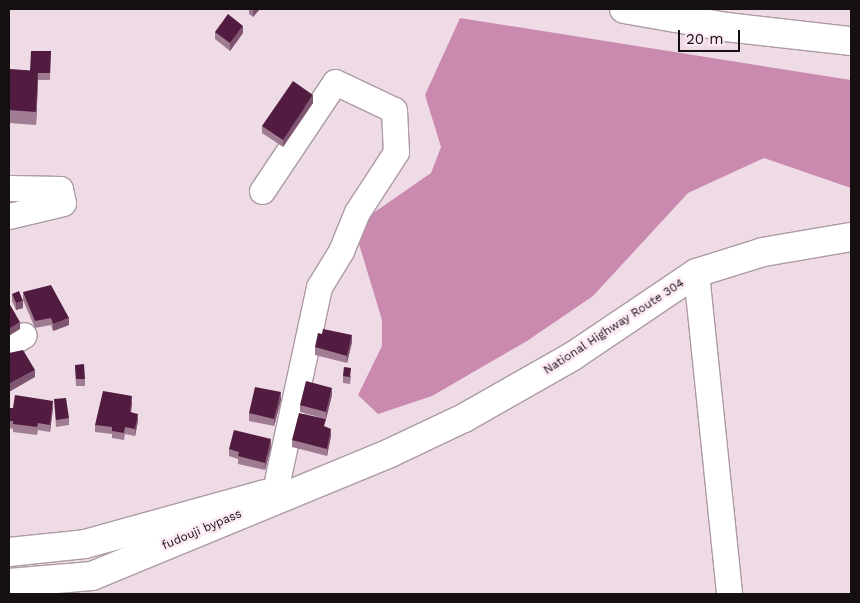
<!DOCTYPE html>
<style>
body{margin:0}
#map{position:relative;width:860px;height:603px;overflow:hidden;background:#efdbe6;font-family:"Work Sans",sans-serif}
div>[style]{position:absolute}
.forest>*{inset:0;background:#ca8ab0}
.roads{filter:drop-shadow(1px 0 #ac9aa4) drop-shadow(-1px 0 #ac9aa4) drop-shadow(0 1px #ac9aa4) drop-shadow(0 -1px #ac9aa4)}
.minor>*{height:25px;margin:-12.5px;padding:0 12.5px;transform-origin:12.5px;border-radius:12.5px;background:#fff}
.tertiary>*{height:28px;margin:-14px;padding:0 14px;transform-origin:14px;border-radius:14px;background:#fff}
.trunk>*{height:28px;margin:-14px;padding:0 14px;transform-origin:14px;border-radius:14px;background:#fff}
.motorway>*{height:28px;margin:-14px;padding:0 14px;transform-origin:14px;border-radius:14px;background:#fff}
.wall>*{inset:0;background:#a07c92}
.shaded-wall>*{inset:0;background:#805571}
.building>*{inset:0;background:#511c3f}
span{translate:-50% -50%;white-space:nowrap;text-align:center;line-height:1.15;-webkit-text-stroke:5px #fce9f3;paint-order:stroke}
.street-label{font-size:12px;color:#150f12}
.frame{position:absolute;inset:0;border:10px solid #150f12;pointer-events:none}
.scale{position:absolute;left:678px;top:30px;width:62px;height:22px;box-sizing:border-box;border:2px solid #150f12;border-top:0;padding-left:6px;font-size:15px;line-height:18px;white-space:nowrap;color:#150f12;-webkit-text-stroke:4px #fce9f3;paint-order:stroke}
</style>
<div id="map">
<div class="forest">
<i style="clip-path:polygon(460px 18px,851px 80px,851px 188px,764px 158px,688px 193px,593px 296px,527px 341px,432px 396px,378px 414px,358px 395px,382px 346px,382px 320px,359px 244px,366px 218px,431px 173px,441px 147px,425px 95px)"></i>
</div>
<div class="roads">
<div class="minor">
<i style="left:9px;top:188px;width:51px;rotate:1.1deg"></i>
<i style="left:60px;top:189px;width:14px;rotate:78deg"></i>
<i style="left:63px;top:203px;width:56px;rotate:166.5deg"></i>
<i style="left:262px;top:191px;width:131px;rotate:-56.2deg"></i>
<i style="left:335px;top:82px;width:65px;rotate:25.4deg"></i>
<i style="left:394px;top:110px;width:42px;rotate:87.3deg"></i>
<i style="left:396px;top:152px;width:72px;rotate:123deg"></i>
<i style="left:357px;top:212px;width:42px;rotate:112.3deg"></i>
<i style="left:341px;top:251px;width:42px;rotate:121.4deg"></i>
<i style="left:319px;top:287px;width:209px;rotate:102.2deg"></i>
<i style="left:696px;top:273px;width:323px;rotate:84.1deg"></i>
<i style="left:9px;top:344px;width:17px;rotate:-31deg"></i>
</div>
<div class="tertiary">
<i style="left:9px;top:552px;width:76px;rotate:-6deg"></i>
<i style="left:85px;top:544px;width:187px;rotate:-15.5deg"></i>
</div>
<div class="trunk">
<i style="left:9px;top:583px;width:83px;rotate:-4.8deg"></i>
<i style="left:92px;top:576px;width:322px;rotate:-22.4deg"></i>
<i style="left:390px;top:453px;width:82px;rotate:-25.3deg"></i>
<i style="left:464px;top:418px;width:125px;rotate:-29.6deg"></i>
<i style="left:573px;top:356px;width:148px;rotate:-34deg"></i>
<i style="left:696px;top:273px;width:70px;rotate:-17.4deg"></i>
<i style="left:763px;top:252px;width:89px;rotate:-9.7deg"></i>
</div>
<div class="motorway">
<i style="left:624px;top:9px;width:104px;rotate:10deg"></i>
<i style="left:726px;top:27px;width:126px;rotate:6.4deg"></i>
</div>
</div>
<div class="wall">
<i style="clip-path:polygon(249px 9px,260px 9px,253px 17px,249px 14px)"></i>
<i style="clip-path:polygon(215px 32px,243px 33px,230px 51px,215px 39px)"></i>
<i style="clip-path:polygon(51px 51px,50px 80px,38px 80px,36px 125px,9px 123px,9px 69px,30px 71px)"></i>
<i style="clip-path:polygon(313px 103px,283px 147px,262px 133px,262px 126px)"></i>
<i style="clip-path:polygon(23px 292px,69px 325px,53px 331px,51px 325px,35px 328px,23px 300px)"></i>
<i style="clip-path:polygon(12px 294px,23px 308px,16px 310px,12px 301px)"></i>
<i style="clip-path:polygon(352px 342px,347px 363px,315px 355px,315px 347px)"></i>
<i style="clip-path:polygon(75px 365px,85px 379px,85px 386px,76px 386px)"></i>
<i style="clip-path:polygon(343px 376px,351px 376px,350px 384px,343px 383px)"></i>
<i style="clip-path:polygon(332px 395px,326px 419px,300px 412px,300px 405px)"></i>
<i style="clip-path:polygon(54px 399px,69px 418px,69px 425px,56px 427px)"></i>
<i style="clip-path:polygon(281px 400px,274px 426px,249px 421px,249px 413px)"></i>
<i style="clip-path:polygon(132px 404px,131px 412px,138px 421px,135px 436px,125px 434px,124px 440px,112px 438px,112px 434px,95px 432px,95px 425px)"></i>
<i style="clip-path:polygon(9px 408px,53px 408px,50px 432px,38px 430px,37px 435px,13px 432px,13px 429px,9px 428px)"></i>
<i style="clip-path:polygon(326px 427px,331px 436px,327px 456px,292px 447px,292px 440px)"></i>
<i style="clip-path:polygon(271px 447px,265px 470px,238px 464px,238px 459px,229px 456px,229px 449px)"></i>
</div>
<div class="shaded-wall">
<i style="clip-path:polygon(254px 9px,260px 9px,253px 17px,253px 10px)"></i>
<i style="clip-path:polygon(243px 26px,243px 33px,230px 51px,230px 43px)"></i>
<i style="clip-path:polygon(38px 71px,38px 84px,36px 125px,36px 112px)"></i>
<i style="clip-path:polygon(313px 95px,313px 103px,283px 147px,283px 140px)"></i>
<i style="clip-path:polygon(23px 301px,23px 308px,16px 310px,16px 303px)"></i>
<i style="clip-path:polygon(69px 318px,69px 325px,53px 331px,53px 324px)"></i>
<i style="clip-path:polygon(20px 322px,20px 329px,9px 336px,9px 329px)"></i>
<i style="clip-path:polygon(352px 335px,352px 342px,347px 363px,347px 356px)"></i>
<i style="clip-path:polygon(35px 370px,35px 377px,9px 392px,9px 384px)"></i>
<i style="clip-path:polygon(332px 388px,332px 395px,326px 419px,326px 412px)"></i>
<i style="clip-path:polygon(281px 392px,281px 400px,274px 426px,274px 419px)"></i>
<i style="clip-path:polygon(132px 396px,132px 404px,130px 420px,130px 412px)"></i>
<i style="clip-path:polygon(53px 401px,53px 408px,50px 432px,50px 425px)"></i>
<i style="clip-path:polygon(138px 414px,138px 421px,135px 436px,135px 429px)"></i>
<i style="clip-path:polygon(331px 429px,331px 436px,327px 456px,327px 449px)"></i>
<i style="clip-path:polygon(271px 439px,271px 447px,265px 470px,265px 463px)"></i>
</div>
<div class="building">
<i style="clip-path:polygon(228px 14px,243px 26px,230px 43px,215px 32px)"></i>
<i style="clip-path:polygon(31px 51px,51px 51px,50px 73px,38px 73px,38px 71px,30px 71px)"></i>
<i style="clip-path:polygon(9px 69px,38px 71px,36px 112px,9px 110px)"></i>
<i style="clip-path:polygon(293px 81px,313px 95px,283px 140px,262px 126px)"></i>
<i style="clip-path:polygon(51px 285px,69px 318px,53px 324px,51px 318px,35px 321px,23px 292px)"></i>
<i style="clip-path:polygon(19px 291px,23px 301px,16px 303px,12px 294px)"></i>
<i style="clip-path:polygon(9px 303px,20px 322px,9px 329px)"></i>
<i style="clip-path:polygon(323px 329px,352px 335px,347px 356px,315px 347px,318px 333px,322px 334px)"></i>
<i style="clip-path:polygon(23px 350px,35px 370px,9px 384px,9px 353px)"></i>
<i style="clip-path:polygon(84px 364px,85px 379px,76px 379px,75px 365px)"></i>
<i style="clip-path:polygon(344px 367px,351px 368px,350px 377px,343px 376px)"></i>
<i style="clip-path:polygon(306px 381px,332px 388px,326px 412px,300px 405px)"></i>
<i style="clip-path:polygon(255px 387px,281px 392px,274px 419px,249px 413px)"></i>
<i style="clip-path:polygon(103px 391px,132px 396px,130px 412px,138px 414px,135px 429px,125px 427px,124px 433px,112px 431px,112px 427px,95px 425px)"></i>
<i style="clip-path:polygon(15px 395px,53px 401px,50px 425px,38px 423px,37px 427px,13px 424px,13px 421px,9px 421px,9px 408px,13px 408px)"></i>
<i style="clip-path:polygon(66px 398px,69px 418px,56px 420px,54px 399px)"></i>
<i style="clip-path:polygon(299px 413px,326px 419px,324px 426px,331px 429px,327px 449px,292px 440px)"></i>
<i style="clip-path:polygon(234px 430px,271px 439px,265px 463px,238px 456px,239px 452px,229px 449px)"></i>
</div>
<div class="street-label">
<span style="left:614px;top:327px;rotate:-33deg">National Highway Route 304</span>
<span style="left:202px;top:530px;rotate:-23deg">fudouji bypass</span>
</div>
<div class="frame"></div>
<div class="scale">20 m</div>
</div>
